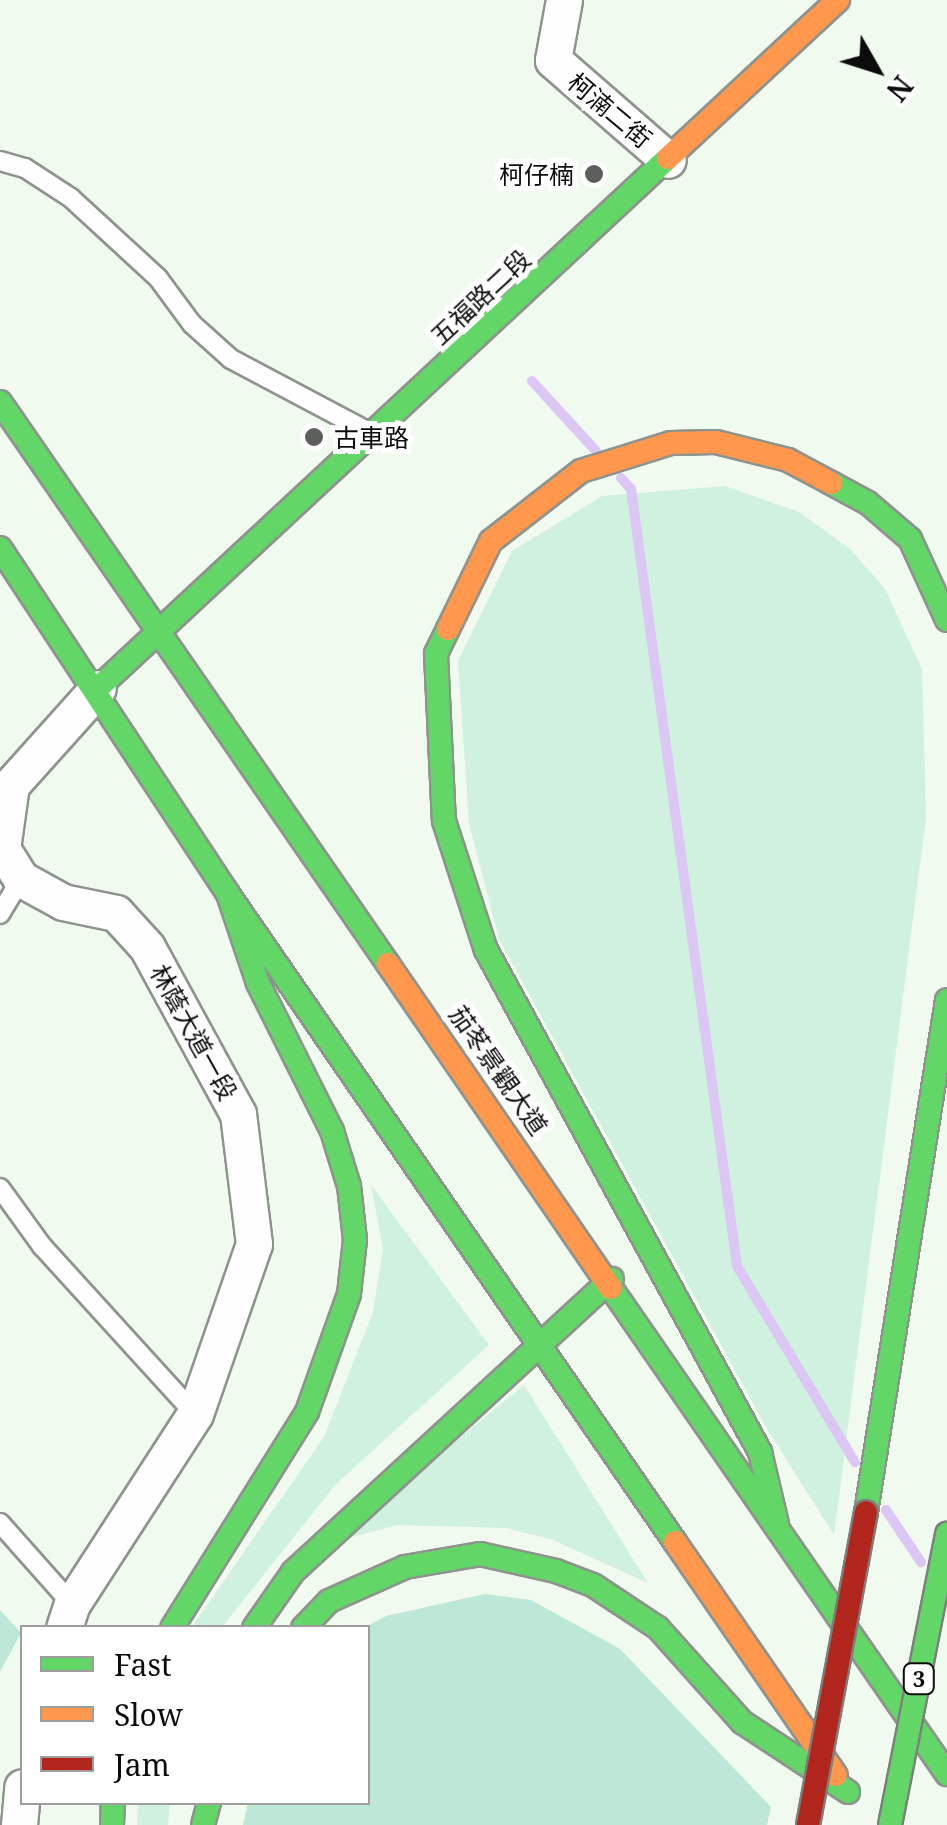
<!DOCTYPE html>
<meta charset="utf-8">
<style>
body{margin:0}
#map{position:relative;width:947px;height:1825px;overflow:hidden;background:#f0faef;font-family:"Noto Serif","Noto Sans TC",serif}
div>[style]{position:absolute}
.green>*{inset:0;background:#d0f0e0}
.forest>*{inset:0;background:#bde8d7}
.stream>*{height:10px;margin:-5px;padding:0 5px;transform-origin:5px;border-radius:5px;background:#dcc6f4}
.roads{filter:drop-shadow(2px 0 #8f938e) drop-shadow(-2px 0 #8f938e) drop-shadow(0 2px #8f938e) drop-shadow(0 -2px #8f938e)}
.lane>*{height:18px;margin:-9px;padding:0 9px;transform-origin:9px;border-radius:9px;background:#fdfefd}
.street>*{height:35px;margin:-17.5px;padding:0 17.5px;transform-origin:17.5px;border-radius:17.5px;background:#fdfefd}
.fast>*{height:22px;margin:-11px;padding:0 11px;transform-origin:11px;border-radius:11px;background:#63d668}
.slow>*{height:22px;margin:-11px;padding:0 11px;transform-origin:11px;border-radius:11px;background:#ff974d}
.bridges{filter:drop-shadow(2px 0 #7c807c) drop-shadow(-2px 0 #7c807c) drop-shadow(0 2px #7c807c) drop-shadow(0 -2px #7c807c)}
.fast-bridge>*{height:22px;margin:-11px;padding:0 11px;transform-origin:11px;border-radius:11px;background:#63d668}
.jam-bridge>*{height:22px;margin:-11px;padding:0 11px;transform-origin:11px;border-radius:11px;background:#b3261e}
.dots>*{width:28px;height:28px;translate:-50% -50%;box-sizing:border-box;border:5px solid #fff;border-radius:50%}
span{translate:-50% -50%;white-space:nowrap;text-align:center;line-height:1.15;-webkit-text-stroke:10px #fff;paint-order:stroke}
.shield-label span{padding:2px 8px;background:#fff;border:2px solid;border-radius:8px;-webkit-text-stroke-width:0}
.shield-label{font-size:22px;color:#0c0c0c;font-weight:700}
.street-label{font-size:25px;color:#0c0c0c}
.poi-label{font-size:25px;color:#0c0c0c}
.right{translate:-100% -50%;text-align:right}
.left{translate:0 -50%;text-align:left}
.legend{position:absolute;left:20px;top:1625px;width:350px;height:180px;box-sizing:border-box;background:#fff;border:2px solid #9e9e9e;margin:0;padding:12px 18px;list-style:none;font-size:30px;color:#0c0c0c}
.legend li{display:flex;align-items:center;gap:20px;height:50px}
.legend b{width:50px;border:2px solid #9e9e9e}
.north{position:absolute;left:827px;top:20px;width:100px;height:100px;-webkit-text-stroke:8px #fff;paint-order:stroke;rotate:129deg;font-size:28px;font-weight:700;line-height:40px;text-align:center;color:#0c0c0c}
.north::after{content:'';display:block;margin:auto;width:35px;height:45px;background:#0c0c0c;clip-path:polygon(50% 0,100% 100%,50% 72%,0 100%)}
</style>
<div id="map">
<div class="green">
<i style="clip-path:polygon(725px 486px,799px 512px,850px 549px,885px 589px,922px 669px,926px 817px,834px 1535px,766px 1427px,499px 939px,469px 823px,458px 661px,512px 551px,602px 496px)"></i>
<i style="clip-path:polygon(371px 1185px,489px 1345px,336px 1484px,222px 1627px,191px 1628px,324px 1437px,373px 1312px,383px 1249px)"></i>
<i style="clip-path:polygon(524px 1385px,648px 1583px,553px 1540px,506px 1528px,397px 1525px,334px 1542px)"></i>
<i style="clip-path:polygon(138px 1803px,170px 1803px,168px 1825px,137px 1825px)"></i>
</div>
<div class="forest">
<i style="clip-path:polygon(485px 1594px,531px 1600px,620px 1649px,771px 1807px,767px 1825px,243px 1825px,248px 1803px,368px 1802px,366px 1627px,386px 1616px)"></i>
<i style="clip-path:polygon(0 1610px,21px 1633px,0 1672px)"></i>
</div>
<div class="stream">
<i style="left:532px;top:381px;width:95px;rotate:47.6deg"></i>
<i style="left:621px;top:478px;width:15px;rotate:48deg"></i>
<i style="left:631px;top:489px;width:784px;rotate:82.23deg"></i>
<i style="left:737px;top:1266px;width:229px;rotate:59deg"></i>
<i style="left:886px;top:1510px;width:63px;rotate:56.1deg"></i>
</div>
<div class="roads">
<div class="lane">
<i style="left:0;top:161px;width:26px;rotate:16deg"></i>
<i style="left:25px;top:168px;width:55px;rotate:33.1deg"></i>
<i style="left:71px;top:198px;width:118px;rotate:42.6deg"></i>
<i style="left:158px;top:278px;width:57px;rotate:53.5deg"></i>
<i style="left:192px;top:324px;width:52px;rotate:41.9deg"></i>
<i style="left:231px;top:359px;width:156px;rotate:27.9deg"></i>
<i style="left:0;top:914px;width:41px;rotate:-59deg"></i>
<i style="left:0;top:1188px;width:72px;rotate:54.1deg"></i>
<i style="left:42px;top:1246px;width:227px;rotate:47.7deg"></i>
<i style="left:0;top:1523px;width:108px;rotate:48.4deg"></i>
</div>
<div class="street">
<i style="left:564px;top:0;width:61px;rotate:100.4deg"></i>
<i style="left:553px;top:60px;width:152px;rotate:41deg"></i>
<i style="left:64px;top:1628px;width:25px;rotate:-72deg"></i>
<i style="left:72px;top:1604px;width:226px;rotate:-57.1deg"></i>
<i style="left:195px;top:1414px;width:180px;rotate:-70.9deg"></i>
<i style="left:254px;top:1244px;width:131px;rotate:-97deg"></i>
<i style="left:238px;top:1114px;width:190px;rotate:-118.6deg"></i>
<i style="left:147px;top:947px;width:46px;rotate:-132.4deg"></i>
<i style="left:116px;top:913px;width:54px;rotate:-168.3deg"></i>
<i style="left:63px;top:902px;width:48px;rotate:-151.3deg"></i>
<i style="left:21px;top:879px;width:36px;rotate:-122deg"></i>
<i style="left:2px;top:849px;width:65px;rotate:-82deg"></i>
<i style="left:11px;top:785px;width:130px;rotate:-48.1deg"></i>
<i style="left:19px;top:1825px;width:38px;rotate:-85deg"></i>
</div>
<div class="fast">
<i style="left:0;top:402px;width:683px;rotate:55.38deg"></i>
<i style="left:831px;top:483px;width:42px;rotate:28.4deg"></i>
<i style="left:868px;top:503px;width:55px;rotate:40.6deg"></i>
<i style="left:910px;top:539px;width:89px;rotate:65.4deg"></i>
<i style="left:0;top:548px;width:414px;rotate:56.6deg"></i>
<i style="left:228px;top:894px;width:787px;rotate:55.4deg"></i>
<i style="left:448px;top:629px;width:28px;rotate:116deg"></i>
<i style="left:436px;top:654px;width:167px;rotate:87.3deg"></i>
<i style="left:444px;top:821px;width:136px;rotate:72deg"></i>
<i style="left:486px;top:950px;width:572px;rotate:61.37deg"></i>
<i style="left:760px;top:1452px;width:74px;rotate:76.7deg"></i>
<i style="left:98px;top:688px;width:778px;rotate:-42.92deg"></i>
<i style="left:611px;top:1288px;width:591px;rotate:55.34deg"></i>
<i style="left:866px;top:1512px;width:518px;rotate:-81.01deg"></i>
<i style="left:172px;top:1628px;width:255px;rotate:-58deg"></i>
<i style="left:307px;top:1412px;width:125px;rotate:-70.4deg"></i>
<i style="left:349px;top:1294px;width:54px;rotate:-83.7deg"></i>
<i style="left:355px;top:1240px;width:54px;rotate:-96.3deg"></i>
<i style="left:349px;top:1186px;width:58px;rotate:-107.2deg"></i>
<i style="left:332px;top:1131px;width:165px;rotate:-116.6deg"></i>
<i style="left:258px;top:983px;width:94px;rotate:-108.6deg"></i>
<i style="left:254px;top:1628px;width:68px;rotate:-55.1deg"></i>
<i style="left:293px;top:1572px;width:433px;rotate:-42.6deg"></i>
<i style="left:303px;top:1628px;width:37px;rotate:-46deg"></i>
<i style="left:329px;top:1601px;width:83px;rotate:-24.1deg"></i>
<i style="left:405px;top:1567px;width:76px;rotate:-9.8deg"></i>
<i style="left:480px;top:1554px;width:78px;rotate:12.6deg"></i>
<i style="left:556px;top:1571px;width:40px;rotate:21deg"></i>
<i style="left:593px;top:1585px;width:78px;rotate:33.5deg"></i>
<i style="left:658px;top:1628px;width:126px;rotate:48.2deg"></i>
<i style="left:742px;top:1722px;width:127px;rotate:33.4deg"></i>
<i style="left:112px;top:1825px;width:23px;rotate:-88deg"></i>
<i style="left:203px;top:1825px;width:24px;rotate:-75deg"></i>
</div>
<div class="slow">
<i style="left:668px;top:158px;width:232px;rotate:-42.9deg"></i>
<i style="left:448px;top:629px;width:98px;rotate:-64deg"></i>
<i style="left:491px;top:541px;width:114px;rotate:-37.9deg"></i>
<i style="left:581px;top:471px;width:94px;rotate:-17.3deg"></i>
<i style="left:671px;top:443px;width:45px;rotate:-1.3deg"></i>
<i style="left:716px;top:442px;width:74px;rotate:14deg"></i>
<i style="left:788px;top:460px;width:49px;rotate:28.1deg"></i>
<i style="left:388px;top:964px;width:393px;rotate:55.5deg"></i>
<i style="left:675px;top:1542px;width:283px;rotate:55.4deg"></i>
</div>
</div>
<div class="bridges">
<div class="fast-bridge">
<i style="left:890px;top:1825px;width:297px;rotate:-78.9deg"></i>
</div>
<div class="jam-bridge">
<i style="left:808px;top:1825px;width:318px;rotate:-79.5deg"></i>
</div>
</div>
<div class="dots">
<i style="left:594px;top:174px;background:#5c5f5b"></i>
<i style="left:314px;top:437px;background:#5c5f5b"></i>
</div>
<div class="shield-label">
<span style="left:919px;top:1679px">3</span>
</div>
<div class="street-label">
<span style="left:610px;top:110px;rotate:40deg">柯湳二街</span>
<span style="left:480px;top:297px;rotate:-43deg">五福路二段</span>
<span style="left:194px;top:1032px;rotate:61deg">林蔭大道一段</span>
<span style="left:499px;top:1070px;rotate:55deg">茄苳景觀大道</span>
</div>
<div class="poi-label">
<span class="right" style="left:574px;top:174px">柯仔楠</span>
<span class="left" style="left:334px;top:437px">古車路</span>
</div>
<ul class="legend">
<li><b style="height:12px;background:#63d668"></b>Fast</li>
<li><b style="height:12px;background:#ff974d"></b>Slow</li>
<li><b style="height:12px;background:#b3261e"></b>Jam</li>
</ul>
<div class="north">N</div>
</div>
